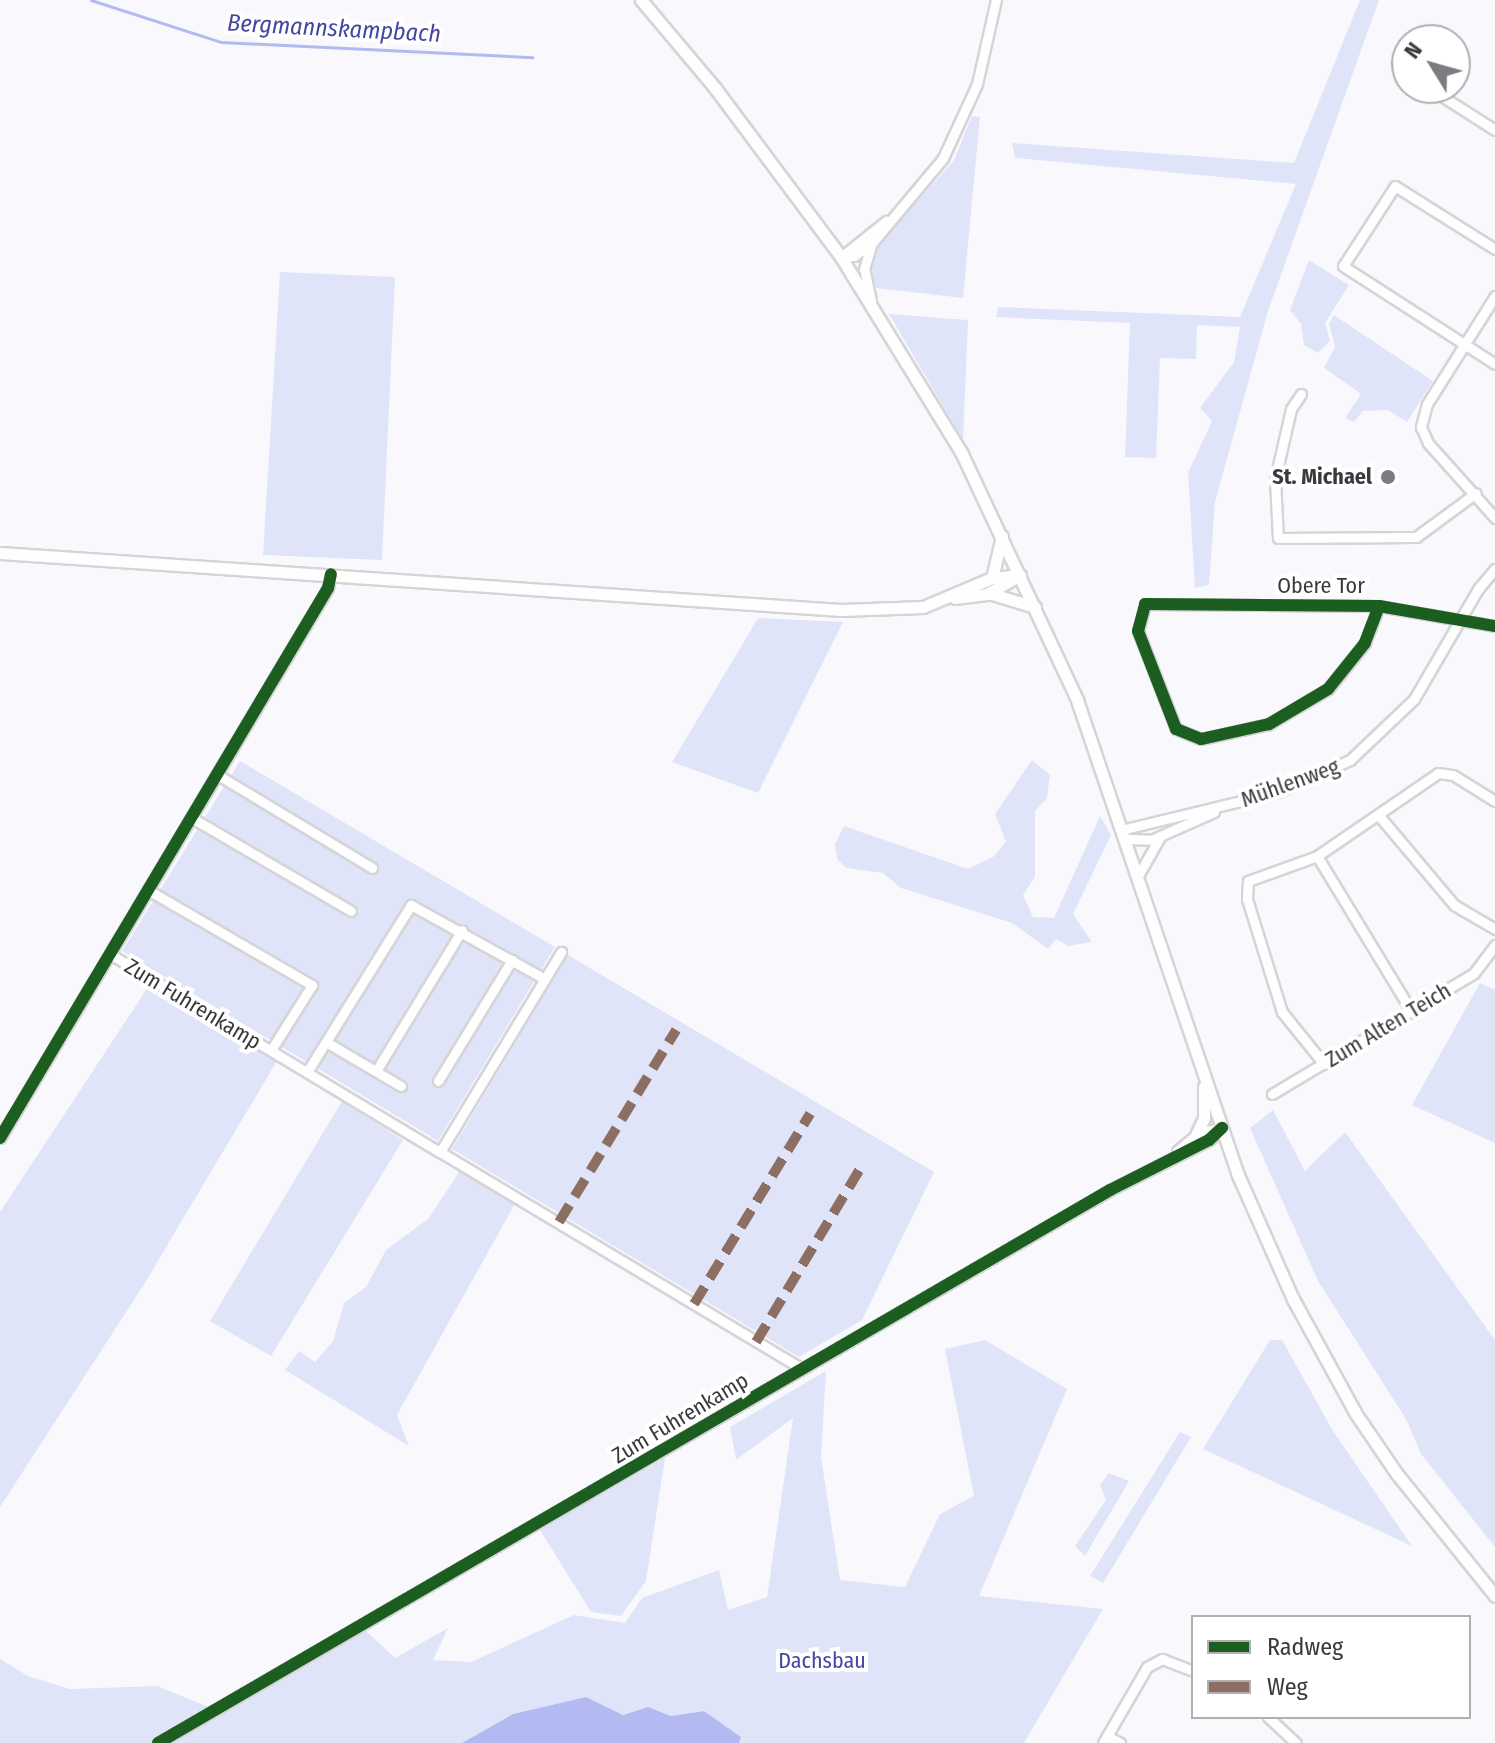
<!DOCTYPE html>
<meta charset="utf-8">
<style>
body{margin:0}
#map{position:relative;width:1495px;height:1743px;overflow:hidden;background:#f9f9fd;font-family:"Fira Sans Condensed",sans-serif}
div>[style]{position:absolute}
.green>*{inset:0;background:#e0e4f9}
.water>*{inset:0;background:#b3baf1}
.stream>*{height:3px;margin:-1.5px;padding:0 1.5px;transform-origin:1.5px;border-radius:1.5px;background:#b3baf1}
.roads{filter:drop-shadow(2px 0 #d5d5d8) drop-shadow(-2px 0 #d5d5d8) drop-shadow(0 2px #d5d5d8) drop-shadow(0 -2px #d5d5d8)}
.minor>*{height:9px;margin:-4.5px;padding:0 4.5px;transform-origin:4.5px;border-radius:4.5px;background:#fefeff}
.major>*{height:11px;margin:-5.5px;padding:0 5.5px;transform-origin:5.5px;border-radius:5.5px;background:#fefeff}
.quiet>*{height:10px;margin-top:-5px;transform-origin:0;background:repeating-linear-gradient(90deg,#8d6e63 0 20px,transparent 0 30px)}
.cycleway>*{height:12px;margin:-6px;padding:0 6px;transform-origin:6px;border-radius:6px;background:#1b5e20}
.dots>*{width:22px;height:22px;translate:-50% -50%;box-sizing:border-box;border:4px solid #fff;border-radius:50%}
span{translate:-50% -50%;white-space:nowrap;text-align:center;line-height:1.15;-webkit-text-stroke:8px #fff;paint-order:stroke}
.poi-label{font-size:22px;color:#393a3d;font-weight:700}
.right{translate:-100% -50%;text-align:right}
.street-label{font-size:22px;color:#393a3d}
.park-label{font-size:22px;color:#4547a2}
.water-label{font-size:24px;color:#4447a1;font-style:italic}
.legend{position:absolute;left:1191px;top:1615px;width:280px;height:104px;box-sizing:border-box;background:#fff;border:2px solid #b0b0b1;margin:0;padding:10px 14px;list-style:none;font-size:24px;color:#393a3d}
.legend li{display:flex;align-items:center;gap:16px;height:40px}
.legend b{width:40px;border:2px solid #b0b0b1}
.north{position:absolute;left:1391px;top:24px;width:80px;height:80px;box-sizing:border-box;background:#fff;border:2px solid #b0b0b1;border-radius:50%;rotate:307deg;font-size:22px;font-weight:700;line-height:32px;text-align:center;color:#393a3d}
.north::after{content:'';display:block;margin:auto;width:28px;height:36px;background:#7c7d80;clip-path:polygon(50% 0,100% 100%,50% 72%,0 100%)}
</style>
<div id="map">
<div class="green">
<i style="clip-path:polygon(1360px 0,1379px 0,1268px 311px,1215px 502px,1209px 585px,1195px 588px,1188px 473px,1212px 421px,1200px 408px,1234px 362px,1240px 327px,1197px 325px,1196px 359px,1160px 358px,1156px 458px,1125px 457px,1130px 323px,996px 317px,998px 307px,1240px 317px,1296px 184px,1015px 158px,1012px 143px,1294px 163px)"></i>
<i style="clip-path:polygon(972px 116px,980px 117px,963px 298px,876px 288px,870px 268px,878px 244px,954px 160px)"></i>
<i style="clip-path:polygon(1309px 260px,1349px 285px,1325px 323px,1330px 341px,1318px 353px,1304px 345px,1301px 324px,1290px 310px)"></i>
<i style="clip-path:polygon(280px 272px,395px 277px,382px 560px,263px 555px)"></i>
<i style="clip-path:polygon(889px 314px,968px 320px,963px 440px)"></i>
<i style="clip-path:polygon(1334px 315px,1433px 381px,1407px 422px,1388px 410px,1363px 411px,1354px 422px,1345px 418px,1361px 394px,1324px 368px,1335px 347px,1329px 324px)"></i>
<i style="clip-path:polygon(758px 618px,843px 622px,758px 793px,672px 762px)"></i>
<i style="clip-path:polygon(1032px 760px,1050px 775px,1047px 798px,1035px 811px,1035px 877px,1023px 895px,1033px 917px,1054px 918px,1100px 816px,1111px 835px,1073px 914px,1092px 942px,1068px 946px,1056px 939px,1048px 949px,1012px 923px,901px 888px,883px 873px,846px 868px,837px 859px,835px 844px,844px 826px,968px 869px,993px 857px,1006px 842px,995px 814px)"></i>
<i style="clip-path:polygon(240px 761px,555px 947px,438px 1141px,122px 951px)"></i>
<i style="clip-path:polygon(568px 955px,934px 1172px,862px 1320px,799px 1357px,452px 1149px)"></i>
<i style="clip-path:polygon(154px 978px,277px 1061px,143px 1286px,0 1507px,0 1212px)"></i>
<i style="clip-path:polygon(1480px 983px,1495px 990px,1495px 1143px,1412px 1105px)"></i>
<i style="clip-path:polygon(342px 1101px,403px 1140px,271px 1356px,210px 1321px)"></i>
<i style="clip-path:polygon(1273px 1110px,1305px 1171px,1345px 1132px,1495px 1340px,1495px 1547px,1421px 1454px,1406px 1419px,1318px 1281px,1250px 1128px)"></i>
<i style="clip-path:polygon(460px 1171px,516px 1202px,397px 1415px,409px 1446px,285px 1370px,299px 1351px,315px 1362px,333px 1341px,344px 1303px,366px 1287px,386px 1250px,428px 1219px)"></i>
<i style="clip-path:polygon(985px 1340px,1067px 1389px,979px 1596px,1103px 1609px,1024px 1743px,739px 1743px,741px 1737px,704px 1711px,671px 1716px,648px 1707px,623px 1715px,586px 1697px,513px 1714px,462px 1743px,0 1743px,0 1659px,28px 1676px,70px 1689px,157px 1686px,221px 1712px,364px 1629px,395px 1658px,448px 1628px,433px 1660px,471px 1662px,574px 1615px,625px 1623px,642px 1598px,719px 1570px,728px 1610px,767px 1597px,793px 1418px,736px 1460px,730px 1427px,826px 1371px,821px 1457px,840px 1580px,905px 1587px,940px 1514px,974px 1496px,945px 1349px)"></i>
<i style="clip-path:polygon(1270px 1340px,1282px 1340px,1333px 1431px,1412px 1546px,1203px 1449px)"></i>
<i style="clip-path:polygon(1180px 1432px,1191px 1437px,1103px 1583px,1090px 1576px)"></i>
<i style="clip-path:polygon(665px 1458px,646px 1581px,621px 1616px,591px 1612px,540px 1530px)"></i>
<i style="clip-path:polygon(1109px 1473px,1129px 1481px,1085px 1556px,1075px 1546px,1106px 1500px,1100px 1485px)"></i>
</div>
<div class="water">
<i style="clip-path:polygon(586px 1697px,623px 1715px,648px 1707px,671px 1716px,704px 1711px,741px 1737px,739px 1743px,462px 1743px,513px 1714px)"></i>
</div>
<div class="stream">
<i style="left:91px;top:0;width:137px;rotate:17.9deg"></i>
<i style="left:221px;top:42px;width:312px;rotate:2.8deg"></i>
</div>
<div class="roads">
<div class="minor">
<i style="left:1429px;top:88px;width:78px;rotate:32.5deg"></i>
<i style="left:1495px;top:249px;width:118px;rotate:-147.8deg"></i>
<i style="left:1395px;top:186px;width:95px;rotate:123deg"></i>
<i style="left:1343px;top:266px;width:181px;rotate:32.8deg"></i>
<i style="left:841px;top:257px;width:13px;rotate:-4deg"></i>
<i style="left:854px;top:256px;width:22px;rotate:-36deg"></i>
<i style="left:872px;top:243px;width:111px;rotate:-50.1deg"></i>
<i style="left:943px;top:158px;width:81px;rotate:-65.3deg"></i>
<i style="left:977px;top:84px;width:86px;rotate:-77.3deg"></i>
<i style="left:841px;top:257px;width:58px;rotate:-38.7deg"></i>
<i style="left:1495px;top:296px;width:128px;rotate:122.2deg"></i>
<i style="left:1427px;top:404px;width:24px;rotate:105deg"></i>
<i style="left:1421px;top:427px;width:17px;rotate:66deg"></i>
<i style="left:1428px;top:443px;width:101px;rotate:48.2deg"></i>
<i style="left:871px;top:301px;width:33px;rotate:-102deg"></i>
<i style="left:864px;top:269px;width:24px;rotate:-73deg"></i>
<i style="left:1301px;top:394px;width:18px;rotate:124deg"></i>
<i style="left:1291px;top:409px;width:72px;rotate:102.9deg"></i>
<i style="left:1275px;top:479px;width:59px;rotate:87.1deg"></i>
<i style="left:1278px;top:538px;width:138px;rotate:-0.4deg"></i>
<i style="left:1416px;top:537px;width:74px;rotate:-36.3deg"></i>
<i style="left:1379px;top:606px;width:40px;rotate:111deg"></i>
<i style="left:1365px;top:643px;width:59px;rotate:128.8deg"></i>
<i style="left:1328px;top:689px;width:69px;rotate:149.3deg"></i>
<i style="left:1269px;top:724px;width:70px;rotate:167.6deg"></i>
<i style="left:1201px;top:739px;width:27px;rotate:-158deg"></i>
<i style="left:1176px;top:729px;width:105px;rotate:-111.2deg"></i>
<i style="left:1138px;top:631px;width:28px;rotate:-75deg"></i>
<i style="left:1145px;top:604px;width:234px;rotate:0.5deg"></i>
<i style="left:1379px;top:606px;width:118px;rotate:9.8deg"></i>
<i style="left:218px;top:775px;width:180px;rotate:31.1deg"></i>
<i style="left:1380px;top:817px;width:115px;rotate:49.9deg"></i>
<i style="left:1454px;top:905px;width:48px;rotate:30.3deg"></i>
<i style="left:192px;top:818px;width:184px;rotate:30.3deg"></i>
<i style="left:1125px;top:829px;width:157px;rotate:-13.6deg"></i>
<i style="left:1278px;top:792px;width:79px;rotate:-24deg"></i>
<i style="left:1350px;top:760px;width:88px;rotate:-43.6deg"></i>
<i style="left:1414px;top:699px;width:127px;rotate:-59.8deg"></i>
<i style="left:1478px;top:589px;width:26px;rotate:-50deg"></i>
<i style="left:1128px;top:839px;width:23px;rotate:2deg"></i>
<i style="left:1151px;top:840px;width:69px;rotate:-24deg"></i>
<i style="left:1317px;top:856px;width:183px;rotate:58.7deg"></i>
<i style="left:1139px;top:874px;width:43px;rotate:-60.4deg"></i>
<i style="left:148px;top:890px;width:190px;rotate:30.1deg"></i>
<i style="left:312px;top:985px;width:77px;rotate:122.2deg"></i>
<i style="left:110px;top:954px;width:385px;rotate:31deg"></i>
<i style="left:440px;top:1152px;width:234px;rotate:-58.8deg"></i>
<i style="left:326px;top:1042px;width:87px;rotate:30.4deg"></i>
<i style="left:1324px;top:1064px;width:67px;rotate:-128.9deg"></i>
<i style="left:1282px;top:1012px;width:118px;rotate:-107.2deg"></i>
<i style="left:1247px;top:899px;width:18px;rotate:-87deg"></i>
<i style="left:1248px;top:881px;width:73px;rotate:-19.9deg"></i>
<i style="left:1317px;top:856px;width:147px;rotate:-34.4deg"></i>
<i style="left:1438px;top:773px;width:15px;rotate:8deg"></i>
<i style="left:1453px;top:775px;width:49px;rotate:31.8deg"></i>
<i style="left:376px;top:1071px;width:165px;rotate:-58.6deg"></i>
<i style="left:307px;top:1072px;width:197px;rotate:-58.1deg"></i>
<i style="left:411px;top:905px;width:153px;rotate:28.9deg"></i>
<i style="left:438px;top:1081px;width:142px;rotate:-58.6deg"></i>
<i style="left:1272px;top:1094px;width:235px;rotate:-30.9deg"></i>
<i style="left:1474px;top:973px;width:35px;rotate:-53deg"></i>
<i style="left:0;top:1138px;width:640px;rotate:-59.19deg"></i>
<i style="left:328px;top:588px;width:14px;rotate:-78deg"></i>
<i style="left:1177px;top:1151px;width:30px;rotate:-40deg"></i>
<i style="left:1200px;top:1132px;width:22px;rotate:-10deg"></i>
<i style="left:440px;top:1152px;width:422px;rotate:30.9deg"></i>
<i style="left:1268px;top:1717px;width:38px;rotate:43deg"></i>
<i style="left:1107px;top:1736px;width:15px;rotate:28deg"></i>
<i style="left:158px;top:1743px;width:1101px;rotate:-30.15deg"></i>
<i style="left:1110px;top:1190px;width:111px;rotate:-26.8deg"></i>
<i style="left:1209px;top:1140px;width:18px;rotate:-43deg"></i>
<i style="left:1103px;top:1743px;width:88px;rotate:-59.9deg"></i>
<i style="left:1147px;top:1667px;width:17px;rotate:-28deg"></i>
<i style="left:1162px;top:1659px;width:33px;rotate:21deg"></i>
</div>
<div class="major">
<i style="left:641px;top:0;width:115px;rotate:49.9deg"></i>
<i style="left:715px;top:88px;width:211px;rotate:53.3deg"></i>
<i style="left:841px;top:257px;width:231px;rotate:58.4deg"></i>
<i style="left:962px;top:454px;width:272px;rotate:64.9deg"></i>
<i style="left:1077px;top:700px;width:502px;rotate:71.28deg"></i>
<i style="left:1238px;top:1175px;width:136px;rotate:66.1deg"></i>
<i style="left:1293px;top:1299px;width:131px;rotate:61.3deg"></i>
<i style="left:1356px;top:1414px;width:73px;rotate:55.7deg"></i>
<i style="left:1397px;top:1474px;width:156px;rotate:51.2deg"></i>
<i style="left:0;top:553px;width:843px;rotate:3.88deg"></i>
<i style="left:841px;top:610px;width:82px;rotate:-2.1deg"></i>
<i style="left:923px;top:607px;width:75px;rotate:-22.8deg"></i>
<i style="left:992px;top:578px;width:28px;rotate:-6deg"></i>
<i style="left:992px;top:578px;width:43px;rotate:-76.6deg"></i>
<i style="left:992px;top:594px;width:45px;rotate:16.8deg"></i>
<i style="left:955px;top:598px;width:32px;rotate:-7deg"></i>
<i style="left:987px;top:594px;width:38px;rotate:-30deg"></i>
<i style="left:1196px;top:1135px;width:19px;rotate:-65deg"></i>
<i style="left:1204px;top:1118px;width:31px;rotate:-90deg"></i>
</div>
</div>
<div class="quiet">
<i style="left:559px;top:1222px;width:225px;rotate:-58.6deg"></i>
<i style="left:694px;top:1304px;width:223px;rotate:-58.6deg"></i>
<i style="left:756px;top:1342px;width:208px;rotate:-59deg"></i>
</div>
<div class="cycleway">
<i style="left:1379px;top:606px;width:40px;rotate:111deg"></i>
<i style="left:1365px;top:643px;width:59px;rotate:128.8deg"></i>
<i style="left:1328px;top:689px;width:69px;rotate:149.3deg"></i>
<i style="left:1269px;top:724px;width:70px;rotate:167.6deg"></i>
<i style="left:1201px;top:739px;width:27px;rotate:-158deg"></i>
<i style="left:1176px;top:729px;width:105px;rotate:-111.2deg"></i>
<i style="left:1138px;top:631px;width:28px;rotate:-75deg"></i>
<i style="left:1145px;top:604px;width:234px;rotate:0.5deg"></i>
<i style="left:1379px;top:606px;width:118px;rotate:9.8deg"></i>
<i style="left:0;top:1138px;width:640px;rotate:-59.19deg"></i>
<i style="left:328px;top:588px;width:14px;rotate:-78deg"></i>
<i style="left:158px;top:1743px;width:1101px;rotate:-30.15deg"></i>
<i style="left:1110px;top:1190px;width:111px;rotate:-26.8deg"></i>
<i style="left:1209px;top:1140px;width:18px;rotate:-43deg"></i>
</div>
<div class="dots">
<i style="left:1388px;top:477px;background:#7c7d80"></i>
</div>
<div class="poi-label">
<span class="right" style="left:1372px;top:477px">St. Michael</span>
</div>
<div class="street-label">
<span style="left:1321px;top:586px">Obere Tor</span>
<span style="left:1290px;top:783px;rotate:-20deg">Mühlenweg</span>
<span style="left:193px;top:1004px;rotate:31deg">Zum Fuhrenkamp</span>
<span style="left:1388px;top:1025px;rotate:-31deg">Zum Alten Teich</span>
<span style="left:680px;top:1418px;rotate:-31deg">Zum Fuhrenkamp</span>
</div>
<div class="park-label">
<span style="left:822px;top:1661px">Dachsbau</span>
</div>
<div class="water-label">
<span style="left:334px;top:29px;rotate:3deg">Bergmannskampbach</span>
</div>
<ul class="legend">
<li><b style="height:10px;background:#1b5e20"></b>Radweg</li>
<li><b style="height:10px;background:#8d6e63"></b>Weg</li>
</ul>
<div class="north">N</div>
</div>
